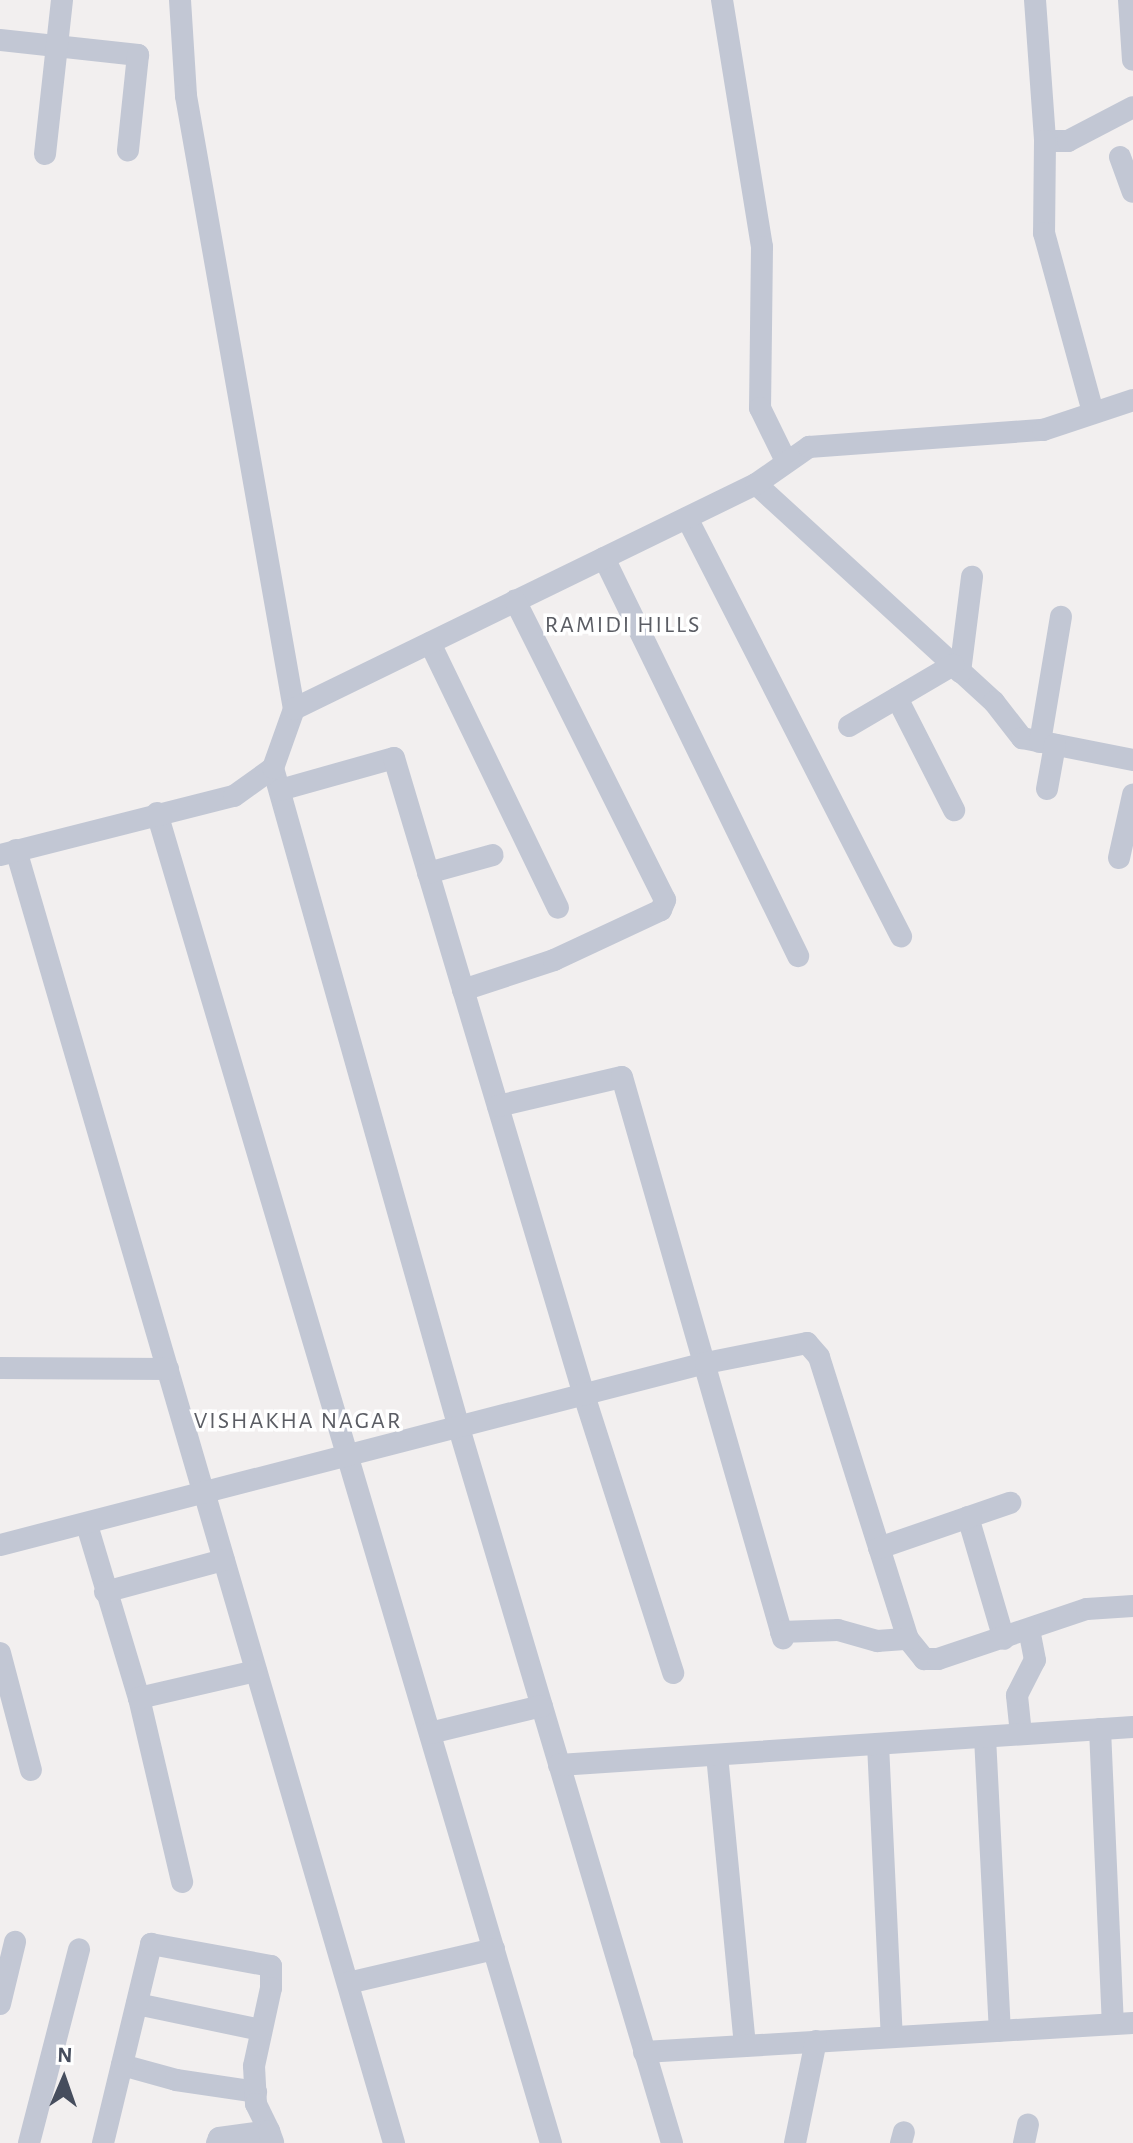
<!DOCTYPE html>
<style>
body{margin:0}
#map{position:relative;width:1133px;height:2143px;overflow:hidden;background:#f2efef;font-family:"Alegreya Sans",sans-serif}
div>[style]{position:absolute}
.minor>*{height:22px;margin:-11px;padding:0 11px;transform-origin:11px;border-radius:11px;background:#c2c7d4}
span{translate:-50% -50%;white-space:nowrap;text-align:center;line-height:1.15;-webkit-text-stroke:7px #fff;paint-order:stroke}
.neighbourhood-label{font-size:24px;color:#5b5d64;letter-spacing:2px}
.north{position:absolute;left:24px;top:2039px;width:80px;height:80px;-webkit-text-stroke:6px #fff;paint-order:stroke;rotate:2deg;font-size:22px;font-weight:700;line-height:32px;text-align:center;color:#464d5d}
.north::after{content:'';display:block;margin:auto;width:28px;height:36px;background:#464d5d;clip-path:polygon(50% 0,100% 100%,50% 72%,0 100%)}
</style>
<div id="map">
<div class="minor">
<i style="left:180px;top:0;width:96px;rotate:86.4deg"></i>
<i style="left:186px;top:96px;width:622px;rotate:80.01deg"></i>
<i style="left:722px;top:0;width:250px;rotate:80.8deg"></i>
<i style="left:762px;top:247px;width:161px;rotate:90.7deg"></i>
<i style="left:760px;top:408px;width:59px;rotate:63.9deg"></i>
<i style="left:1035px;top:0;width:141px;rotate:85.9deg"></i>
<i style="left:1045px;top:141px;width:23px"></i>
<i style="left:1068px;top:141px;width:73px;rotate:-27.6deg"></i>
<i style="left:1129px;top:0;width:60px;rotate:86.2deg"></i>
<i style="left:0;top:40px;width:139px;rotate:6.2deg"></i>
<i style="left:138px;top:55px;width:96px;rotate:96deg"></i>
<i style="left:1045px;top:141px;width:92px;rotate:90.6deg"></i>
<i style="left:1044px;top:233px;width:186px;rotate:74.7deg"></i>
<i style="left:45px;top:154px;width:155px;rotate:-83.7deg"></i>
<i style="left:1120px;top:157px;width:37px;rotate:70deg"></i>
<i style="left:756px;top:484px;width:323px;rotate:42.5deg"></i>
<i style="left:994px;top:702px;width:46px;rotate:52.1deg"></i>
<i style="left:1022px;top:738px;width:113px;rotate:11.2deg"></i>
<i style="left:687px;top:518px;width:470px;rotate:62.9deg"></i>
<i style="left:604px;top:558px;width:443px;rotate:64deg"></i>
<i style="left:430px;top:643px;width:294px;rotate:64.2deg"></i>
<i style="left:960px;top:672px;width:96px;rotate:-82.8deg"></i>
<i style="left:897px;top:698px;width:126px;rotate:63deg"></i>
<i style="left:849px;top:726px;width:121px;rotate:-30.4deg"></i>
<i style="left:1040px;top:742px;width:127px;rotate:-80.5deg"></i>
<i style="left:273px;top:768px;width:686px;rotate:74.26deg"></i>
<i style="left:459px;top:1428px;width:746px;rotate:73.41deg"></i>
<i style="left:1047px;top:789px;width:45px;rotate:-79.7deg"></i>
<i style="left:280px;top:790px;width:118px;rotate:-15.7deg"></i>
<i style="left:394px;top:758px;width:665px;rotate:73.39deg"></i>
<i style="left:584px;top:1395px;width:292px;rotate:72.2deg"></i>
<i style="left:157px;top:813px;width:1387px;rotate:73.5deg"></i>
<i style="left:16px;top:850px;width:671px;rotate:73.73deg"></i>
<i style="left:0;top:855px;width:241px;rotate:-14.2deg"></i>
<i style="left:234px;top:796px;width:48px;rotate:-35.7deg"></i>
<i style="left:273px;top:768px;width:63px;rotate:-70.4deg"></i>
<i style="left:294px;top:709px;width:514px;rotate:-25.97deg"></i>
<i style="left:756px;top:484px;width:65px;rotate:-34.9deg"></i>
<i style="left:809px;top:447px;width:235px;rotate:-4.2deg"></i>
<i style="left:1043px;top:430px;width:95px;rotate:-18.4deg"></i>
<i style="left:1119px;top:858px;width:65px;rotate:-77.5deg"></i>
<i style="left:428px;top:873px;width:67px;rotate:-15.5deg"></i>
<i style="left:463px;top:990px;width:96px;rotate:-18.2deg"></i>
<i style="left:554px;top:960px;width:118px;rotate:-25deg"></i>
<i style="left:661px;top:910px;width:11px;rotate:-68deg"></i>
<i style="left:665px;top:900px;width:335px;rotate:-116.6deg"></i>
<i style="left:498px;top:1106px;width:127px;rotate:-13.2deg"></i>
<i style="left:622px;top:1077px;width:584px;rotate:73.99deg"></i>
<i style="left:0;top:1368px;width:168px;rotate:0.3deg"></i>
<i style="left:205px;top:1495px;width:675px;rotate:73.74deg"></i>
<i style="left:968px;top:1517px;width:127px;rotate:73.6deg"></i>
<i style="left:87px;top:1525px;width:181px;rotate:73.3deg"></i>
<i style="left:139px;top:1698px;width:189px;rotate:76.8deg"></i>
<i style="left:0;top:1545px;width:729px;rotate:-14.46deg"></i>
<i style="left:706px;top:1363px;width:103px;rotate:-11.2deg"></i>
<i style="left:807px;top:1343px;width:18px;rotate:49deg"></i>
<i style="left:819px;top:1357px;width:296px;rotate:72.5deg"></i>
<i style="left:908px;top:1639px;width:26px;rotate:51deg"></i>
<i style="left:924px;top:1659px;width:14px"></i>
<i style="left:938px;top:1659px;width:157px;rotate:-18.6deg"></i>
<i style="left:1087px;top:1609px;width:46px;rotate:-3.7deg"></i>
<i style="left:879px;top:1548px;width:139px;rotate:-19deg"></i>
<i style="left:105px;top:1592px;width:123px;rotate:-15.1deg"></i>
<i style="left:781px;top:1632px;width:57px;rotate:-2deg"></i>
<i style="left:838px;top:1630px;width:41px;rotate:15.8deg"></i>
<i style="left:877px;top:1641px;width:31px;rotate:-4deg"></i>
<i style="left:0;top:1653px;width:121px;rotate:75.2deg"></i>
<i style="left:139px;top:1698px;width:120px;rotate:-13deg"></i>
<i style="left:1100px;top:1729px;width:295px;rotate:87.5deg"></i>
<i style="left:430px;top:1733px;width:115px;rotate:-13.6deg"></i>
<i style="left:1021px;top:1734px;width:39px;rotate:-96deg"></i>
<i style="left:1017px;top:1695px;width:39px;rotate:-63deg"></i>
<i style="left:1035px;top:1660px;width:31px;rotate:-101deg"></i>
<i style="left:985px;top:1737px;width:294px;rotate:87.1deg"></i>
<i style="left:878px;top:1744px;width:293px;rotate:87.3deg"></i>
<i style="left:717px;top:1755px;width:292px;rotate:84.5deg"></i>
<i style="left:559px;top:1765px;width:575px;rotate:-3.79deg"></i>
<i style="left:348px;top:1983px;width:150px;rotate:-13.1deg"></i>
<i style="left:0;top:2004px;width:64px;rotate:-76.4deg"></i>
<i style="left:137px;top:2004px;width:126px;rotate:11.9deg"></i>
<i style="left:644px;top:2052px;width:490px;rotate:-3.4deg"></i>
<i style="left:122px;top:2065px;width:56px;rotate:15.5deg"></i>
<i style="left:176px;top:2080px;width:81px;rotate:8.5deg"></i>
<i style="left:29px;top:2143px;width:200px;rotate:-75.5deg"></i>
<i style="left:103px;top:2143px;width:205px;rotate:-76.4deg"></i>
<i style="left:151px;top:1944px;width:122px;rotate:10.4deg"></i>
<i style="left:271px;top:1966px;width:22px;rotate:90deg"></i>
<i style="left:271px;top:1988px;width:80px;rotate:102.3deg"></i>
<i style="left:254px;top:2066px;width:38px;rotate:87deg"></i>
<i style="left:256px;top:2104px;width:30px;rotate:64deg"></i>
<i style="left:217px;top:2143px;width:5px;rotate:-68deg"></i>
<i style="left:219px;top:2138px;width:50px;rotate:-8deg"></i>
<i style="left:269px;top:2131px;width:12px;rotate:70deg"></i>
<i style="left:795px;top:2143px;width:104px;rotate:-78.4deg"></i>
<i style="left:901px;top:2143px;width:11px;rotate:-75deg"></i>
<i style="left:1024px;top:2143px;width:19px;rotate:-78deg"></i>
</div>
<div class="neighbourhood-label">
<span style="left:623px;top:626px">RAMIDI HILLS</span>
<span style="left:298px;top:1422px">VISHAKHA NAGAR</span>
</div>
<div class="north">N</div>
</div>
